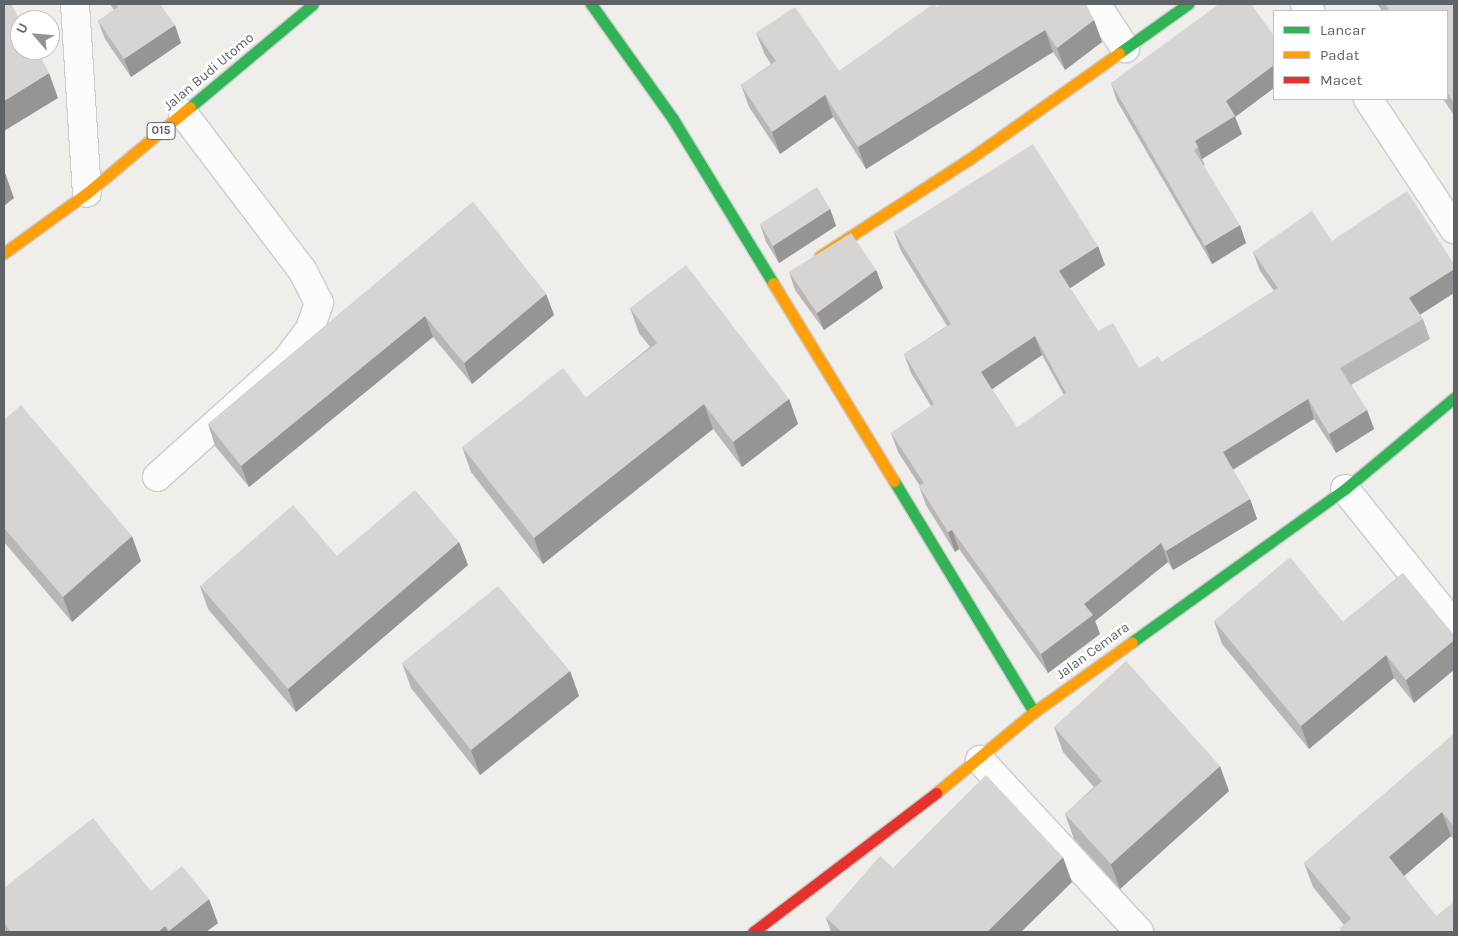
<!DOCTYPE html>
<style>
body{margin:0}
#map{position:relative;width:1458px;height:936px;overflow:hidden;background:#efeeea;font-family:Karla,sans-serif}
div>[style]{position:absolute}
.roads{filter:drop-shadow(1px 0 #cbcccc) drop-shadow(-1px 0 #cbcccc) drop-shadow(0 1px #cbcccc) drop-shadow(0 -1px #cbcccc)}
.street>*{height:28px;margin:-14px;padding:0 14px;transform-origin:14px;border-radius:14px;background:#fdfcfc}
.fast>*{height:11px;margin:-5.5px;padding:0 5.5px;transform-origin:5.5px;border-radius:5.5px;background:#30b455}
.slow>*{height:11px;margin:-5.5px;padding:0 5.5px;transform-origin:5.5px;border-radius:5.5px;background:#ff9f0a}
.jam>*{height:11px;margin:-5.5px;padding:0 5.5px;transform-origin:5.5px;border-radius:5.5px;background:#e5322d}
.wall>*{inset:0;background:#b8b7b5}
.shaded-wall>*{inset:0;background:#969594}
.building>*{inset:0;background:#d6d5d3}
span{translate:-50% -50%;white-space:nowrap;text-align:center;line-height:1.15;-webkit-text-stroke:5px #fff;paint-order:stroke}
.shield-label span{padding:1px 4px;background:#fff;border:1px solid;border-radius:4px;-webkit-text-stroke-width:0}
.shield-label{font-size:12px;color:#5f6368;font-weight:700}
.street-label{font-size:14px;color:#5f6368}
.frame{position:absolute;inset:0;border:5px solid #5f6368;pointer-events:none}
.legend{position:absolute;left:1273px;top:10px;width:175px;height:90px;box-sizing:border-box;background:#fff;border:1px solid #bfc1c3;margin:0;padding:6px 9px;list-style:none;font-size:15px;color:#5f6368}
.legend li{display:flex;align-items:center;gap:10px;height:25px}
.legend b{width:25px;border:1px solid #bfc1c3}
.north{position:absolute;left:10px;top:10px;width:50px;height:50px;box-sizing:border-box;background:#fff;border:1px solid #bfc1c3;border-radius:50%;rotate:297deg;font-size:14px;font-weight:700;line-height:20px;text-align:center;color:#5f6368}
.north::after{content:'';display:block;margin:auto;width:18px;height:22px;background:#919496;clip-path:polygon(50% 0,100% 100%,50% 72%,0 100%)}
</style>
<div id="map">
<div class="roads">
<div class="street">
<i style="left:75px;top:4px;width:189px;rotate:86.4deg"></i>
<i style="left:1096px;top:4px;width:53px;rotate:56.6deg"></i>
<i style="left:1305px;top:4px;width:9px;rotate:54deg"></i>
<i style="left:1368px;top:99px;width:156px;rotate:56.5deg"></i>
<i style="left:157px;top:477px;width:173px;rotate:-42deg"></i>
<i style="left:286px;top:361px;width:40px;rotate:-53deg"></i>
<i style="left:310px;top:329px;width:28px;rotate:-71deg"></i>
<i style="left:319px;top:303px;width:37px;rotate:-117deg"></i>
<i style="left:302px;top:270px;width:197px;rotate:-127.2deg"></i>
<i style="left:1345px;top:489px;width:174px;rotate:51.3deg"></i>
<i style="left:980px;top:760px;width:234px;rotate:47.2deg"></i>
</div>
<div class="fast">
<i style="left:591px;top:4px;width:141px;rotate:54.5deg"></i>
<i style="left:673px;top:119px;width:192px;rotate:58.6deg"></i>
<i style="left:1119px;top:53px;width:85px;rotate:-35.4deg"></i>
<i style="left:190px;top:107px;width:160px;rotate:-39.9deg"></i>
<i style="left:894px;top:481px;width:270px;rotate:58.8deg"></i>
<i style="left:1132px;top:642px;width:262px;rotate:-35.7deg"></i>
<i style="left:1345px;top:489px;width:142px;rotate:-39.9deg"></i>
</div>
<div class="slow">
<i style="left:4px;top:253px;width:102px;rotate:-35.9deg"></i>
<i style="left:87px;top:193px;width:134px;rotate:-39.9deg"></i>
<i style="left:820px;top:256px;width:176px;rotate:-33deg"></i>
<i style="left:968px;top:160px;width:185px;rotate:-35.3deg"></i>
<i style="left:773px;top:283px;width:232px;rotate:58.6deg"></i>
<i style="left:936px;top:793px;width:127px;rotate:-39.6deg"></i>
<i style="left:1034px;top:712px;width:120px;rotate:-35.5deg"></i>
</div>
<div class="jam">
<i style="left:753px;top:932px;width:230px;rotate:-37.2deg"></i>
</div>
</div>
<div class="wall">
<i style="clip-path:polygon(110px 4px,160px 4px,181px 43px,131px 77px,105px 39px,98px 21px,114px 10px)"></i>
<i style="clip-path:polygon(1377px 4px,1454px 4px,1454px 115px,1443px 99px,1447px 99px,1447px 11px,1382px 11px)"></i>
<i style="clip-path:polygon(937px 7px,1094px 20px,1102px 42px,1065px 70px,1053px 52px,866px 169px,833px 117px,780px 154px,749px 107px,741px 85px,771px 64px,765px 55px,756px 33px,839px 71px)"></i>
<i style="clip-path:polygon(1274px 36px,1274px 88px,1235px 117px,1242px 134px,1202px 159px,1205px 165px,1203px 166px,1246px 243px,1212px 264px,1117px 101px,1111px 83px)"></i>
<i style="clip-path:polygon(473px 202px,546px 294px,554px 315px,472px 384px,433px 337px,249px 487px,215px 446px,208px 424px)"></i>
<i style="clip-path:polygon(830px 209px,836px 226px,779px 263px,766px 242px,760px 224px)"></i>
<i style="clip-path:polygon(evenodd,894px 232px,1105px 265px,1070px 288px,1098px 331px,1139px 368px,1162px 362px,1274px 291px,1260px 271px,1253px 252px,1332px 241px,1454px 293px,1420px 315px,1423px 319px,1430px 339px,1351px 385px,1367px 410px,1374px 429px,1336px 453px,1314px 419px,1233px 470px,1250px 499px,1257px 519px,1173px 570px,1168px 562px,1095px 621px,1100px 634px,1048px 673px,959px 549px,955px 552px,926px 505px,919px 486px,920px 486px,898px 452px,891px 433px,931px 406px,911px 373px,904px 354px,947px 326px,901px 251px,894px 232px,1042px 355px,1064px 395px,1017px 428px,992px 389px,1042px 355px)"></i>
<i style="clip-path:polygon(876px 270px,883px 288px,824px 330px,795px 290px,789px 272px)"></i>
<i style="clip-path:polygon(630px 308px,789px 399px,798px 424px,742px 467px,713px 429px,543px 564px,471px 472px,462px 447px,586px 398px,650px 347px,639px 333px)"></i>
<i style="clip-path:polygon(4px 420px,141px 561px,72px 622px,4px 542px)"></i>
<i style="clip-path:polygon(459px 542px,468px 565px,296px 712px,208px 609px,200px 586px,337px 556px)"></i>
<i style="clip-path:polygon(1403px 573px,1414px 703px,1394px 678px,1309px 749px,1222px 644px,1214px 621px,1343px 622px)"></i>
<i style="clip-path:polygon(402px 663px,570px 671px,579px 696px,480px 775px,411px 688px)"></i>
<i style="clip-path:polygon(1054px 727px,1229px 791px,1120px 889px,1074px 839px,1065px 814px,1094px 787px,1063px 752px)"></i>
<i style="clip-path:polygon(1454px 734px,1454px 840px,1451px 836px,1404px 876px,1436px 916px,1454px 932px,1342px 932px,1340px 928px,1344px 925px,1313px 887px,1304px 863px)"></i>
<i style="clip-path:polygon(893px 868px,1072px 882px,1021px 932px,831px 932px,826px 918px)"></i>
<i style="clip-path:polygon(4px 888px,151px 891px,218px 923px,206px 932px,4px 932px)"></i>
</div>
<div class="shaded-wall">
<i style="clip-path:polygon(1094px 20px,1102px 42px,1065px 70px,1057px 48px)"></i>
<i style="clip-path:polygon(175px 25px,181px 43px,131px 77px,124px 59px)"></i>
<i style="clip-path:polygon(1045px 30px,1053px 52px,866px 169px,858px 147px)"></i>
<i style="clip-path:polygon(1274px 65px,1274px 88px,1235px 117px,1242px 134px,1202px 159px,1198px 147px,1195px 141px,1226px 101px)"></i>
<i style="clip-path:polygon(49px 73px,58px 98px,4px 131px,4px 101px)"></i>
<i style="clip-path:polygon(825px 95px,833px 117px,780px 154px,772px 132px)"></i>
<i style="clip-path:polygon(5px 173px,14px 198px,4px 206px,4px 174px)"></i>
<i style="clip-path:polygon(830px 209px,836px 226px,779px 263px,773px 246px)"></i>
<i style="clip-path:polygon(1240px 225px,1246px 243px,1212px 264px,1205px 246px)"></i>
<i style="clip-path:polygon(1098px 246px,1105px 265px,1066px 291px,1059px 271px)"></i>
<i style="clip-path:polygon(1454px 269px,1454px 293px,1416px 317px,1409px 298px)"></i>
<i style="clip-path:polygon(876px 270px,883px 288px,824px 330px,817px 313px)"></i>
<i style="clip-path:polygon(546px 294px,554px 315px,472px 384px,464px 363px)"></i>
<i style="clip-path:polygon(425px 316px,433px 337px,249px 487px,241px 466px)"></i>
<i style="clip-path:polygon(1035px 336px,1042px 355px,988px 392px,981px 372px)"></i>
<i style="clip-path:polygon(789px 399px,798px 424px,742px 467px,733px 442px)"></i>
<i style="clip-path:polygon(1308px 399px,1314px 419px,1230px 471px,1223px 452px)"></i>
<i style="clip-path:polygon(704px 404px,713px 429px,543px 564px,534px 538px)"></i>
<i style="clip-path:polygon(1367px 410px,1374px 429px,1336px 453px,1329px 434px)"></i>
<i style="clip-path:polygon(1250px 499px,1257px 519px,1173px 570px,1166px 551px)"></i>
<i style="clip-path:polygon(952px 530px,959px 549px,955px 552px,948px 532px)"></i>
<i style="clip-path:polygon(132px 536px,141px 561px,72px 622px,63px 597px)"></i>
<i style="clip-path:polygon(459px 542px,468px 565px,296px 712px,288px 689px)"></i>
<i style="clip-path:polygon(1161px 543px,1168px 562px,1095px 621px,1100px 634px,1048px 673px,1041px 654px,1084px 604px)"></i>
<i style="clip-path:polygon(1454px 640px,1454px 670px,1414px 703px,1406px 680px)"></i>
<i style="clip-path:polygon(1386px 655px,1394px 678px,1309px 749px,1301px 726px)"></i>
<i style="clip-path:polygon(570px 671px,579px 696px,480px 775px,471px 750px)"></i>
<i style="clip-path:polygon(1220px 766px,1229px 791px,1120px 889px,1111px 864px)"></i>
<i style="clip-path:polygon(1442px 812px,1451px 836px,1398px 881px,1389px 857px)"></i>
<i style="clip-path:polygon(1063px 857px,1072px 882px,1021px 932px,987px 932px)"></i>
<i style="clip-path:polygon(209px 899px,218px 923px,206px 932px,170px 932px,169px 931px)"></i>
<i style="clip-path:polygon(165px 926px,168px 932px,158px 932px)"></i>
</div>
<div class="building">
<i style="clip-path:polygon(4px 4px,11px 4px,20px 20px,20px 50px,37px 50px,49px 73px,4px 101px)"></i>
<i style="clip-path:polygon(116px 4px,160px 4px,175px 25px,124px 59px,98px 21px,118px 7px)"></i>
<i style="clip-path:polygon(933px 4px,935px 4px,937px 7px,941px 4px,1086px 4px,1094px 20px,1057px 48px,1045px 30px,858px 147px,825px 95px,772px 132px,741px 85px,776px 61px,756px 33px,795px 7px,839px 71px)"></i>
<i style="clip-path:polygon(1219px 4px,1251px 4px,1274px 36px,1274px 65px,1226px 101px,1235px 116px,1195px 141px,1198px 147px,1194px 150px,1240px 225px,1205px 246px,1111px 83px)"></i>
<i style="clip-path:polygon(1385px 4px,1454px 4px,1454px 103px,1447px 92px,1447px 11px,1390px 11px)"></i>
<i style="clip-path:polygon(evenodd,1033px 144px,1098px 246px,1059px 271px,1098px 331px,1113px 323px,1139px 368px,1158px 356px,1162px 362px,1278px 288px,1253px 252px,1312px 211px,1332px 241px,1407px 191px,1454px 264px,1454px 269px,1409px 298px,1423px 319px,1340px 368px,1367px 410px,1329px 434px,1308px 399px,1223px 452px,1250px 499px,1166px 551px,1161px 543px,1084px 604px,1093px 615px,1041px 654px,952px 530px,948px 532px,919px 486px,924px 483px,891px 433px,934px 404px,904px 354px,951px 324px,894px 232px,1033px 144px,1035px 336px,1066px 393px,1017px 428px,981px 372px,1035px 336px)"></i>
<i style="clip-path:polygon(817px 187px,830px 209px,773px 246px,760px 224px)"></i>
<i style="clip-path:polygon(473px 202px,546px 294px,464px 363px,425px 316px,241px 466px,208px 424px)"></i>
<i style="clip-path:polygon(851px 233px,876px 270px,817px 313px,789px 272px)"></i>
<i style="clip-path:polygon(686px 265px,789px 399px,733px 442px,704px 404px,534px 538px,462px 447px,563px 368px,586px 398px,657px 343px,630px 308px)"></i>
<i style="clip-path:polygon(21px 405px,132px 536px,63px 597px,4px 528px,4px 420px)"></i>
<i style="clip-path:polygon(415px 490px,459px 542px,288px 689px,200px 586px,293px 505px,337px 556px)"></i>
<i style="clip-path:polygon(1290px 557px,1343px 622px,1403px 573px,1454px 635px,1454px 640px,1406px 680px,1386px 655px,1301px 726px,1214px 621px)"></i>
<i style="clip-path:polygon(498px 586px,570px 671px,471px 750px,402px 663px)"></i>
<i style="clip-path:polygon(1126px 661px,1220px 766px,1111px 864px,1065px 814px,1102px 781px,1054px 727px)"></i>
<i style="clip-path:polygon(1454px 734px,1454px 827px,1442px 812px,1389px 857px,1436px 916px,1454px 902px,1454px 932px,1343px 932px,1340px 928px,1351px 919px,1304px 863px)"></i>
<i style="clip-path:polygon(986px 775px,1063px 857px,987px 932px,842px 932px,826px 918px,880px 856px,893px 868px)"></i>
<i style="clip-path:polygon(93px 818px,151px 891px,182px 866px,209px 899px,169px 931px,165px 926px,158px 932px,10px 932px,4px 922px,4px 888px)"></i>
</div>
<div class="shield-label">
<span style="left:161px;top:131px">015</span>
</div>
<div class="street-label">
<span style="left:209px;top:72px;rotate:-40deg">Jalan Budi Utomo</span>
<span style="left:1093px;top:651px;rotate:-36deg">Jalan Cemara</span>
</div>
<div class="frame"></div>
<ul class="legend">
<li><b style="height:6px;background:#30b455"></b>Lancar</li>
<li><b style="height:6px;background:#ff9f0a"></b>Padat</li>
<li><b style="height:6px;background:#e5322d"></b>Macet</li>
</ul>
<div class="north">U</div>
</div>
